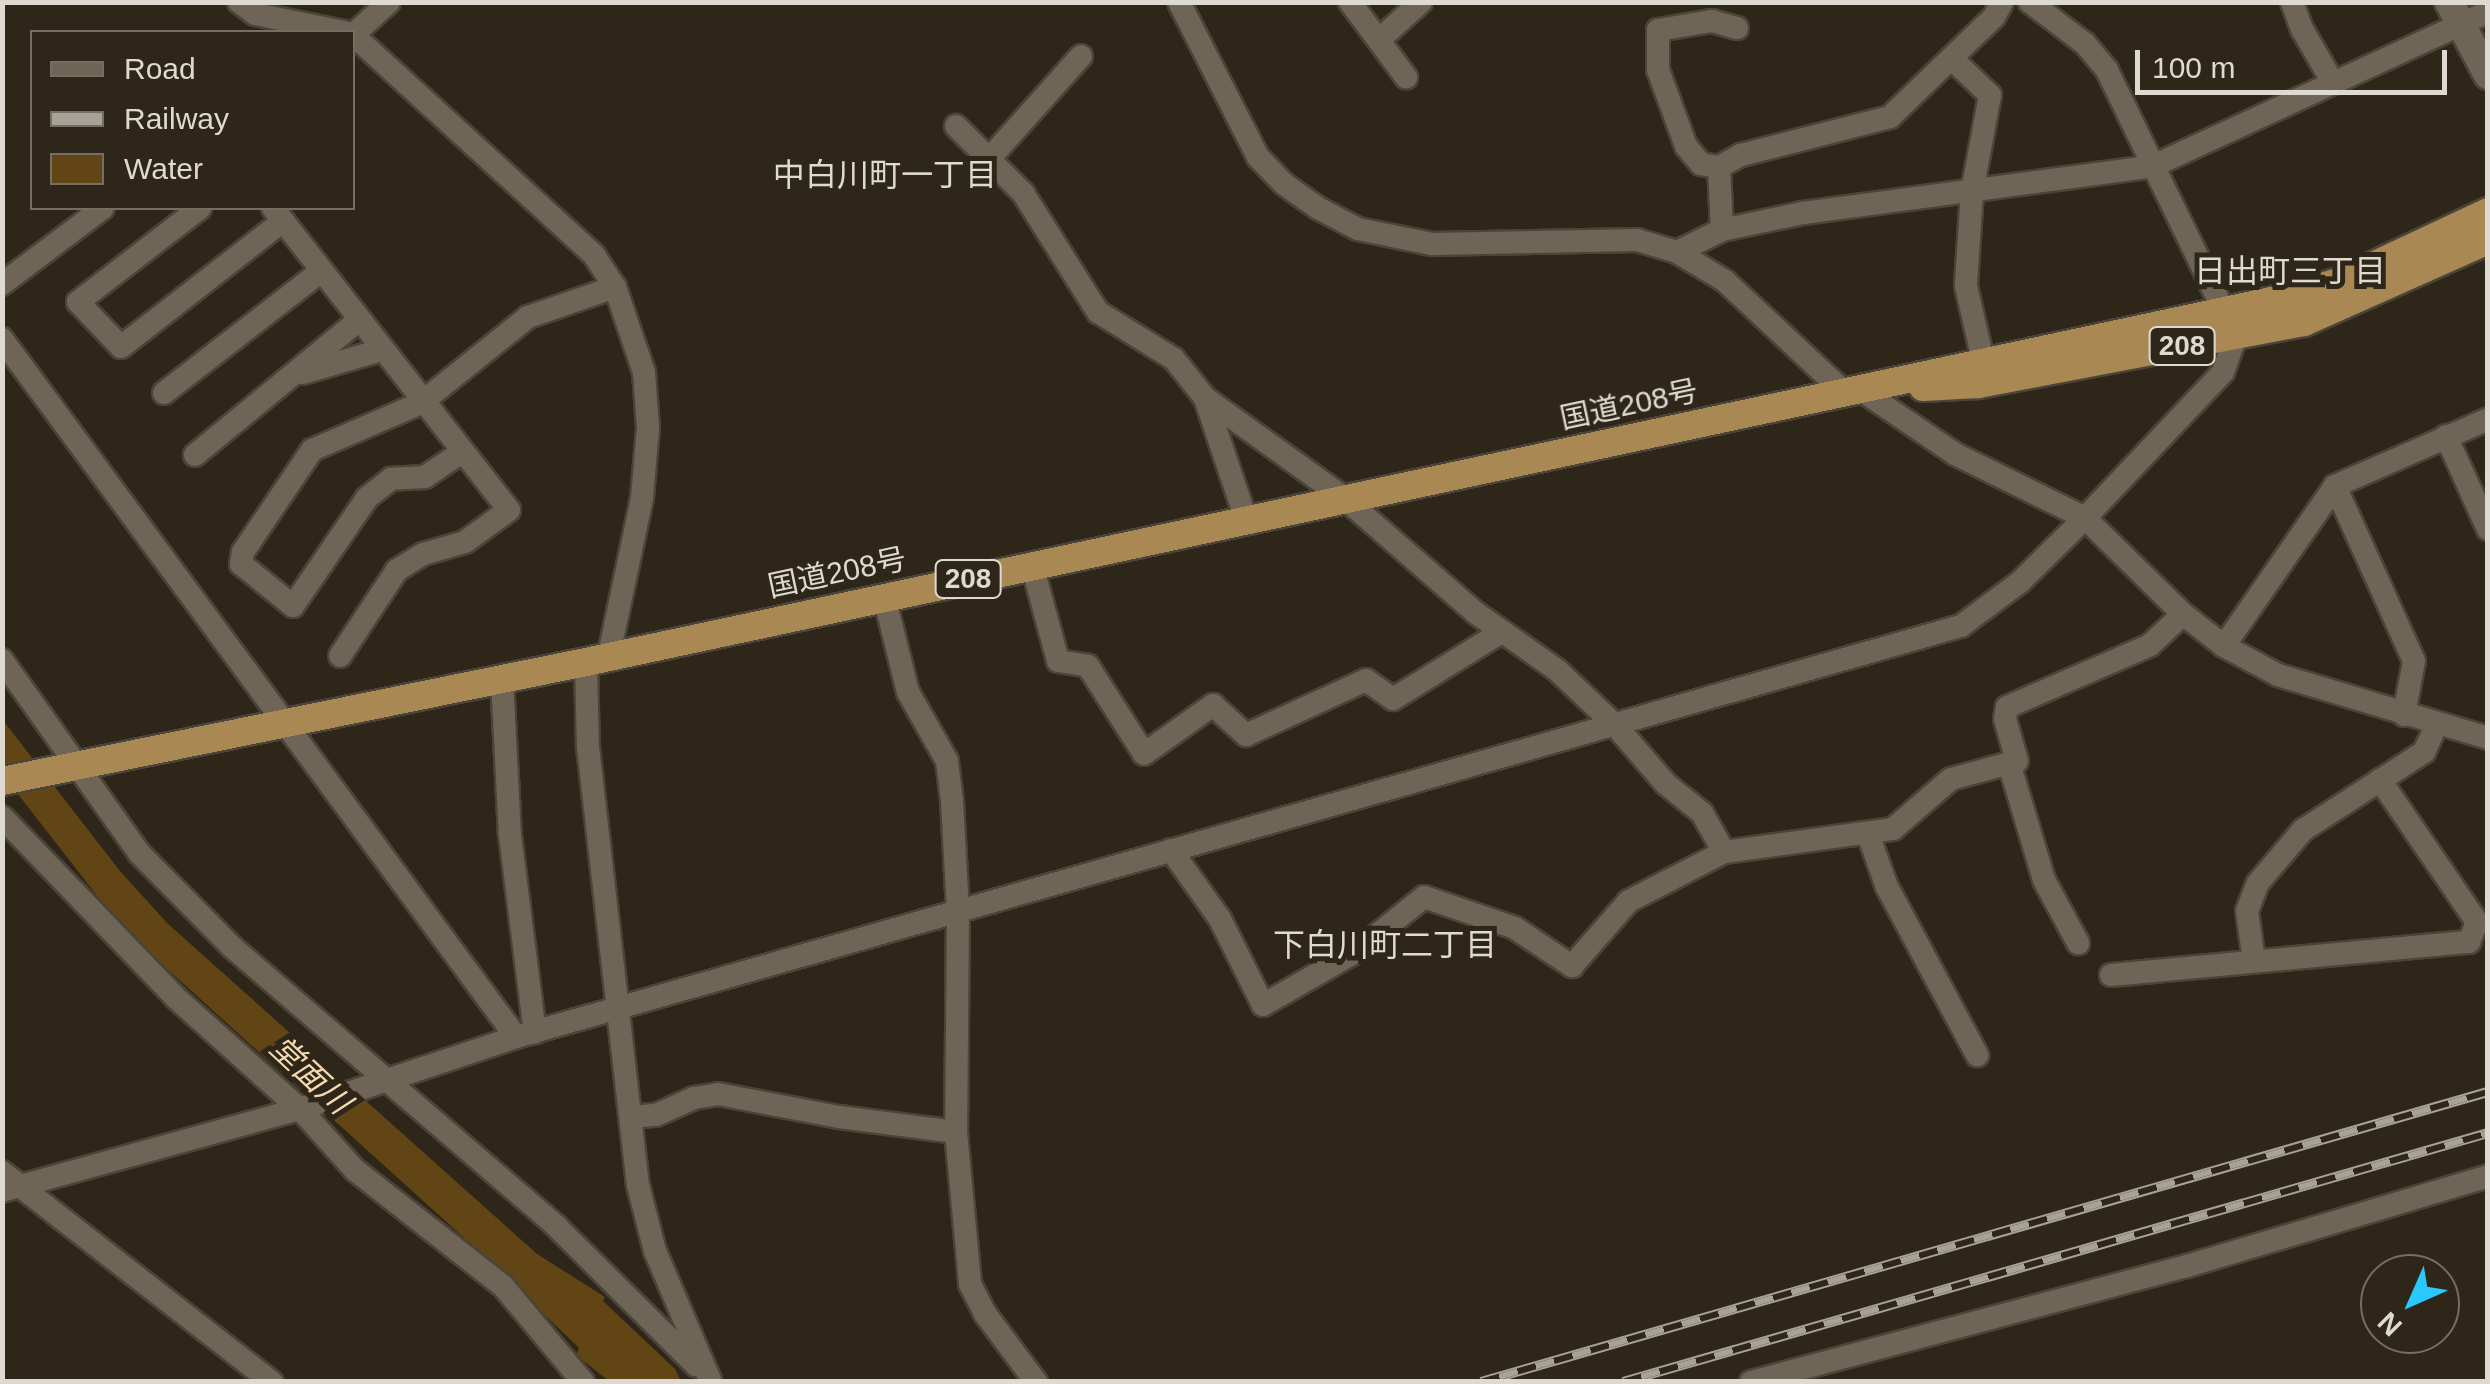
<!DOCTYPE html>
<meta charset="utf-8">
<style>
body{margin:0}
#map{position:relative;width:2490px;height:1384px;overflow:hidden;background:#2e2619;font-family:Arial,"Noto Sans JP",sans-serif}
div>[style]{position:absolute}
.water>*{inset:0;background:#614514}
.roads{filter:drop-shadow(2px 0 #4a4439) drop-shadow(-2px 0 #4a4439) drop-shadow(0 2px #4a4439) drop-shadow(0 -2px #4a4439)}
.minor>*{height:22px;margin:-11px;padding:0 11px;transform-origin:11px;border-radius:11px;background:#6f6556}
.tertiary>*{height:28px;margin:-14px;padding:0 14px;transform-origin:14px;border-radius:14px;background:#6f6556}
.trunk>*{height:28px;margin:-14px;padding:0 14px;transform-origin:14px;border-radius:14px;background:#aa8853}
.rail>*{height:10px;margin-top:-5px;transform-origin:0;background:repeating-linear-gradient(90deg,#2e2619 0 19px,#a7a197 0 38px);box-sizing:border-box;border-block:2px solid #a7a197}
span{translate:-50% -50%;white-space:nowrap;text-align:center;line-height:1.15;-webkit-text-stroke:10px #2e2619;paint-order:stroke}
.shield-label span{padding:2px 8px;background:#2e2619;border:2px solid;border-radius:8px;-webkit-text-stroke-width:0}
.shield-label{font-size:28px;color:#dfdad1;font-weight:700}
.street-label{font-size:30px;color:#dfdad1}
.neighbourhood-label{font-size:32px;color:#dfdad1}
.water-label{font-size:32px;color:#f5dab1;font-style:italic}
.frame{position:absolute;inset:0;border:5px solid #dfdad1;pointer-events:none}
.legend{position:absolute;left:30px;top:30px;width:325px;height:180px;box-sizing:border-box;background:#2e2619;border:2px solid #756e63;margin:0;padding:12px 18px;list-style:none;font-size:30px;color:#dfdad1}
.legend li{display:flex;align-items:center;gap:20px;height:50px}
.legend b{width:50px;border:2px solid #756e63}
.north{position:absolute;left:2360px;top:1254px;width:100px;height:100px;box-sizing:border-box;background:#2e2619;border:2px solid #756e63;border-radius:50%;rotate:225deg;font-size:28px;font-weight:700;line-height:40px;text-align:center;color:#dfdad1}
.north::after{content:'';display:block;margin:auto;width:35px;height:45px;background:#29c8ff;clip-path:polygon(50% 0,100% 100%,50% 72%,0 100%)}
.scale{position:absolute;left:2135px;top:50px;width:312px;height:45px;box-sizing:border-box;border:5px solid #dfdad1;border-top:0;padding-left:12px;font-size:30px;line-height:35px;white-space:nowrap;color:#dfdad1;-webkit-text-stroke:8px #2e2619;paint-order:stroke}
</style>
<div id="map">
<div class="water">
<i style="clip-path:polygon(2px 719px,120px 871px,167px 923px,537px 1254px,605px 1297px,603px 1301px,675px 1369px,681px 1381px,609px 1381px,576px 1355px,579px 1348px,483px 1255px,123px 929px,3px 775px)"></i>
</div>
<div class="roads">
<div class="minor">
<i style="left:239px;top:2px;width:20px;rotate:37deg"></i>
<i style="left:255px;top:14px;width:91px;rotate:11.4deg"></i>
<i style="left:1179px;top:2px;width:174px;rotate:63deg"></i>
<i style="left:1258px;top:157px;width:37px;rotate:46deg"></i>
<i style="left:1284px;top:184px;width:42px;rotate:35.2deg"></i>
<i style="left:1318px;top:208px;width:45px;rotate:27.7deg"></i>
<i style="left:1358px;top:229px;width:76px;rotate:11.5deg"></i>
<i style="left:1432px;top:244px;width:205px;rotate:-1.1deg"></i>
<i style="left:1637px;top:240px;width:42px;rotate:16.7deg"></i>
<i style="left:1677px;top:252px;width:56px;rotate:31.1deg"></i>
<i style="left:1725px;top:281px;width:164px;rotate:43deg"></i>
<i style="left:1350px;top:2px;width:94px;rotate:53.3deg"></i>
<i style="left:2292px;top:2px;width:29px;rotate:70deg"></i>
<i style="left:2302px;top:29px;width:62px;rotate:60.1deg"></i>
<i style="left:352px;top:34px;width:328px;rotate:42.4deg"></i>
<i style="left:594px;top:255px;width:38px;rotate:57deg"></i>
<i style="left:615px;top:287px;width:90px;rotate:71.2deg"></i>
<i style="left:644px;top:372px;width:56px;rotate:85.9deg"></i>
<i style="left:648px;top:428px;width:70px;rotate:94.9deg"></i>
<i style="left:642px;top:498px;width:160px;rotate:101.9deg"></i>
<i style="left:352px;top:36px;width:50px;rotate:-42.6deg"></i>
<i style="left:1380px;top:39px;width:55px;rotate:-42.1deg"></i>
<i style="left:1951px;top:58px;width:54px;rotate:43.5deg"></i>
<i style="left:1990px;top:95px;width:99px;rotate:100.5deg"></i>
<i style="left:1972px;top:192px;width:94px;rotate:93.7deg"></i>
<i style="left:1966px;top:286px;width:76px;rotate:77.1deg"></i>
<i style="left:956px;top:126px;width:95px;rotate:45deg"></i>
<i style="left:1023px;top:193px;width:141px;rotate:57.8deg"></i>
<i style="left:1098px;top:312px;width:89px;rotate:31.7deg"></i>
<i style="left:1174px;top:359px;width:50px;rotate:51.5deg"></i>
<i style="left:1205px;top:398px;width:128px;rotate:71.3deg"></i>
<i style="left:989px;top:159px;width:138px;rotate:-48.2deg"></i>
<i style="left:1719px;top:167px;width:18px;rotate:-171deg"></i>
<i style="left:1701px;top:164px;width:23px;rotate:-130deg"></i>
<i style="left:1686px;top:146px;width:81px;rotate:-110.2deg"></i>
<i style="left:1658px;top:70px;width:40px;rotate:-90deg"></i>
<i style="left:1658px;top:30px;width:55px;rotate:-9.5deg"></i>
<i style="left:1712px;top:21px;width:26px;rotate:16deg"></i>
<i style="left:200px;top:208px;width:154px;rotate:142.4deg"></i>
<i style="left:78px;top:302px;width:62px;rotate:46.3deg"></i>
<i style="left:121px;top:347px;width:205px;rotate:-37.9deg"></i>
<i style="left:273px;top:208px;width:383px;rotate:52deg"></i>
<i style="left:509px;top:510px;width:54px;rotate:144deg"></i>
<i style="left:465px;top:542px;width:44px;rotate:164.1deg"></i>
<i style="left:423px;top:554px;width:31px;rotate:148deg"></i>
<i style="left:397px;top:570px;width:103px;rotate:123.5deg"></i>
<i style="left:1722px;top:230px;width:63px;rotate:-92.7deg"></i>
<i style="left:1719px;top:167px;width:25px;rotate:-29deg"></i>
<i style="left:1741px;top:155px;width:154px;rotate:-14.3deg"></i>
<i style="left:1890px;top:117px;width:144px;rotate:-43.9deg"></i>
<i style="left:1994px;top:17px;width:17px;rotate:-62deg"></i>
<i style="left:1677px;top:252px;width:50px;rotate:-26.1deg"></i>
<i style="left:1722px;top:230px;width:83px;rotate:-11.9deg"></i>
<i style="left:1803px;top:213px;width:353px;rotate:-7.6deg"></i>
<i style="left:2153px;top:166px;width:369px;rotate:-24.7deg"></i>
<i style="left:2px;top:284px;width:126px;rotate:-37deg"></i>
<i style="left:2px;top:339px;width:867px;rotate:53.63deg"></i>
<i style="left:303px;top:373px;width:81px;rotate:-16.4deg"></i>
<i style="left:1861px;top:390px;width:114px;rotate:34.2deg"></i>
<i style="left:1955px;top:454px;width:145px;rotate:26.2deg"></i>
<i style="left:2085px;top:518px;width:137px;rotate:44.4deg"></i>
<i style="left:2183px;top:614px;width:52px;rotate:38deg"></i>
<i style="left:2224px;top:646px;width:61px;rotate:28.2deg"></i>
<i style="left:2278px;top:675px;width:219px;rotate:16.7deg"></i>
<i style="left:164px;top:393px;width:199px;rotate:-37.8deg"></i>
<i style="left:1205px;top:398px;width:171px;rotate:35.7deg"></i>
<i style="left:1344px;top:498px;width:175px;rotate:41.1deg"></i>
<i style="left:1476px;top:613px;width:99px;rotate:35.1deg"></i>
<i style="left:1557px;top:670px;width:80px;rotate:43.5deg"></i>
<i style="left:1615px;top:725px;width:78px;rotate:49.2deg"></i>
<i style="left:1666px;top:784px;width:46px;rotate:38.9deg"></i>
<i style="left:1702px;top:813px;width:45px;rotate:60.6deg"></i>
<i style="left:1724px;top:852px;width:171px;rotate:-7.8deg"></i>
<i style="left:1893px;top:829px;width:77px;rotate:-40.8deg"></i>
<i style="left:1951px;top:779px;width:68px;rotate:-15.3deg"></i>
<i style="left:2017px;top:761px;width:44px;rotate:-105.9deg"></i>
<i style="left:2005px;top:719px;width:12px;rotate:-81deg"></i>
<i style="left:2007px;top:707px;width:156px;rotate:-23.4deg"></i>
<i style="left:2150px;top:645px;width:45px;rotate:-43.2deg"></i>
<i style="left:2446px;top:436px;width:102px;rotate:65.7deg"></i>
<i style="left:462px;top:452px;width:45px;rotate:146deg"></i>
<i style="left:425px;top:477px;width:34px;rotate:177deg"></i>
<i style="left:391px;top:479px;width:31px;rotate:142deg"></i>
<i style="left:367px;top:498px;width:131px;rotate:124.4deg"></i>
<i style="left:293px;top:606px;width:67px;rotate:-141.1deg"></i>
<i style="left:241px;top:564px;width:12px;rotate:-81deg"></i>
<i style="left:243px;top:552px;width:123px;rotate:-55.9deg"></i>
<i style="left:312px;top:450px;width:119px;rotate:-23.3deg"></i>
<i style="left:421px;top:403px;width:137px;rotate:-38.8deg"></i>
<i style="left:528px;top:317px;width:92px;rotate:-19deg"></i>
<i style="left:195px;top:455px;width:212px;rotate:-39.5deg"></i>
<i style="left:2335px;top:486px;width:192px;rotate:65.7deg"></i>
<i style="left:2414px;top:661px;width:55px;rotate:100.5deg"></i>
<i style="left:1032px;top:565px;width:99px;rotate:74.8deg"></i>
<i style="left:1058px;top:661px;width:30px;rotate:9deg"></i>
<i style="left:1088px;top:666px;width:104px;rotate:57.5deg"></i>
<i style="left:1144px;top:754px;width:85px;rotate:-35.4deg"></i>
<i style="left:1213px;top:705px;width:45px;rotate:42.3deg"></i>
<i style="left:1246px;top:735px;width:132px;rotate:-24.6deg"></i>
<i style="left:1366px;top:680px;width:33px;rotate:35deg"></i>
<i style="left:1393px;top:699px;width:126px;rotate:-31.7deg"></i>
<i style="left:884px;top:596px;width:99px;rotate:76deg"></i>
<i style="left:908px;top:692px;width:79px;rotate:60.5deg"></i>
<i style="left:947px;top:761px;width:40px;rotate:82.9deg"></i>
<i style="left:952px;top:801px;width:112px;rotate:86.9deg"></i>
<i style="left:958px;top:913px;width:219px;rotate:90.5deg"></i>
<i style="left:956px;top:1132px;width:153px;rotate:84.7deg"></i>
<i style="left:970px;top:1284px;width:35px;rotate:63deg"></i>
<i style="left:986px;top:1315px;width:84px;rotate:53.3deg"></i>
<i style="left:2224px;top:646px;width:195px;rotate:-55.2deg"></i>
<i style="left:2335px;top:486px;width:167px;rotate:-23.6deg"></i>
<i style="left:2px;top:660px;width:237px;rotate:54.6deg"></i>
<i style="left:139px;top:853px;width:132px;rotate:45.3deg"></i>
<i style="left:232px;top:947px;width:429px;rotate:40.7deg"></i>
<i style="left:557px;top:1227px;width:196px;rotate:44.8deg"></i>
<i style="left:586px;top:662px;width:85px;rotate:88.7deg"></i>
<i style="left:588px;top:747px;width:441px;rotate:83.5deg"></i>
<i style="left:638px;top:1185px;width:68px;rotate:75.6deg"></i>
<i style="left:655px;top:1251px;width:142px;rotate:66.9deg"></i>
<i style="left:502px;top:679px;width:156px;rotate:87.1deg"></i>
<i style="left:510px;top:835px;width:199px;rotate:82.8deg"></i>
<i style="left:2009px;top:763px;width:122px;rotate:73.3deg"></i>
<i style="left:2044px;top:880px;width:72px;rotate:61.6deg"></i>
<i style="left:2px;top:817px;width:250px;rotate:46.1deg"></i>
<i style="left:175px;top:997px;width:168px;rotate:41.9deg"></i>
<i style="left:300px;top:1109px;width:82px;rotate:48deg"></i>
<i style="left:355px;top:1170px;width:188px;rotate:38.1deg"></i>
<i style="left:503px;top:1286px;width:125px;rotate:50.2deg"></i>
<i style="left:1868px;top:834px;width:56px;rotate:70.3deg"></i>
<i style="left:1887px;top:887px;width:191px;rotate:61.8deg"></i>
<i style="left:1171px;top:850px;width:85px;rotate:54.6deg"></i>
<i style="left:1220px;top:919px;width:96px;rotate:63.4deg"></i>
<i style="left:1263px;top:1005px;width:108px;rotate:-29.9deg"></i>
<i style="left:1357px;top:951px;width:86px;rotate:-38.9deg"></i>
<i style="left:1424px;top:897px;width:96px;rotate:18.8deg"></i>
<i style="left:1515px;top:928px;width:69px;rotate:33.7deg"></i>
<i style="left:1572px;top:966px;width:86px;rotate:-48.8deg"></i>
<i style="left:1629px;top:901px;width:107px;rotate:-27.3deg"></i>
<i style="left:2254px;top:961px;width:50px;rotate:-98deg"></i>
<i style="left:2247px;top:911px;width:30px;rotate:-69deg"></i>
<i style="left:2258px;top:883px;width:70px;rotate:-49.7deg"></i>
<i style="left:2303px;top:830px;width:144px;rotate:-32.8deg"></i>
<i style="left:2424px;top:752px;width:31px;rotate:-65deg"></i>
<i style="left:2111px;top:975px;width:360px;rotate:-5.3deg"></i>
<i style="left:2469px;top:942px;width:22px;rotate:-68deg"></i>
<i style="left:2477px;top:922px;width:172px;rotate:-124.3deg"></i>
<i style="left:631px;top:1117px;width:25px;rotate:-5deg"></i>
<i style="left:656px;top:1115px;width:42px;rotate:-24.1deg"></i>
<i style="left:694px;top:1098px;width:24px;rotate:-9deg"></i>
<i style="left:718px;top:1094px;width:123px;rotate:10.8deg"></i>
<i style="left:839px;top:1117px;width:118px;rotate:7.3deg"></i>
<i style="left:2px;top:1172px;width:342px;rotate:37.9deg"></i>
<i style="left:2px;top:1191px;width:309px;rotate:-15.4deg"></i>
<i style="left:300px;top:1109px;width:228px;rotate:-18.4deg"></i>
<i style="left:516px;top:1037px;width:1502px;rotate:-15.88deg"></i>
<i style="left:1961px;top:626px;width:74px;rotate:-36.7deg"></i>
<i style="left:2020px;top:582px;width:91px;rotate:-44.6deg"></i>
<i style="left:2085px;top:518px;width:201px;rotate:-46.6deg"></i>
<i style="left:2223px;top:372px;width:38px;rotate:-70deg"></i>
<i style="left:2236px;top:336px;width:296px;rotate:-115.9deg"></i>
<i style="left:2107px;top:70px;width:35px;rotate:-130deg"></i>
<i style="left:2084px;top:43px;width:68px;rotate:-142.8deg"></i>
<i style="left:1751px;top:1382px;width:451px;rotate:-14.9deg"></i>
<i style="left:2187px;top:1266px;width:314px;rotate:-16.6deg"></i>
</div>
<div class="tertiary">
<i style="left:2449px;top:2px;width:83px;rotate:61.9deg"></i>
</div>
<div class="trunk">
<i style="left:1923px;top:387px;width:55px;rotate:-3.1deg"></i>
<i style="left:1978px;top:384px;width:332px;rotate:-10.8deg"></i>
<i style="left:2304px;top:322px;width:201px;rotate:-24deg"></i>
<i style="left:2px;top:781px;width:596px;rotate:-11.52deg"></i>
<i style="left:586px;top:662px;width:1747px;rotate:-12.09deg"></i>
<i style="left:2294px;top:296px;width:49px;rotate:-17.7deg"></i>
<i style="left:2341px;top:281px;width:162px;rotate:-25.1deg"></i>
</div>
</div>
<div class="rail">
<i style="left:1481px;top:1382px;width:1048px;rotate:-16.07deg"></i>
<i style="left:1623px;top:1382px;width:900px;rotate:-16.06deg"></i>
</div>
<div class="shield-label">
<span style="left:2182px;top:346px">208</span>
<span style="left:968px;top:579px">208</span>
</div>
<div class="street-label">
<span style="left:1629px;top:405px;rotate:-12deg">国道208号</span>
<span style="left:837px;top:573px;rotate:-12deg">国道208号</span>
</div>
<div class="neighbourhood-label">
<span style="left:885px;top:175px">中白川町一丁目</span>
<span style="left:2290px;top:271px">日出町三丁目</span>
<span style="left:1385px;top:945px">下白川町二丁目</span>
</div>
<div class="water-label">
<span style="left:310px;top:1075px;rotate:43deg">堂面川</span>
</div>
<div class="frame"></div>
<ul class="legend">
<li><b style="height:12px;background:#6f6556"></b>Road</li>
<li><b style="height:12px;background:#a7a197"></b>Railway</li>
<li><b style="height:28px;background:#614514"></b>Water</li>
</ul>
<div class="north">N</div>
<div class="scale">100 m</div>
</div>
